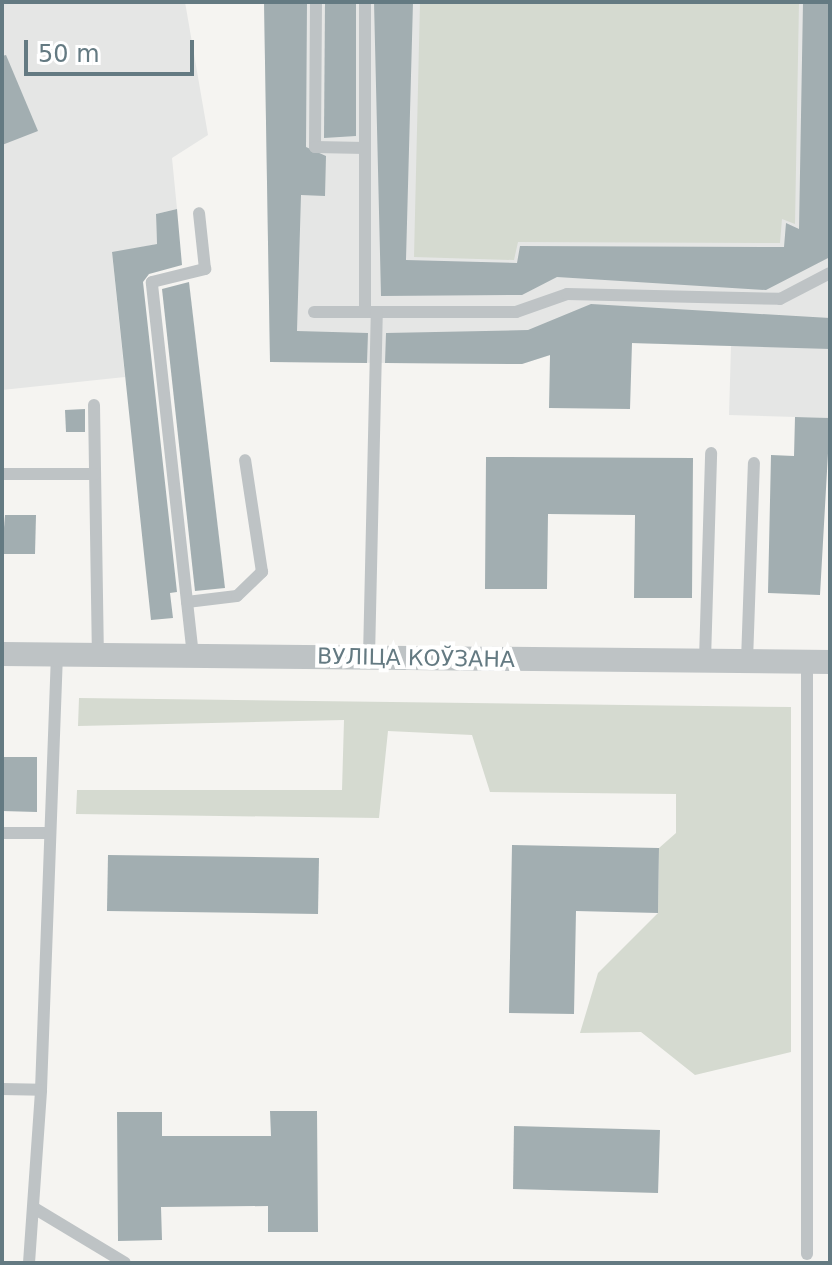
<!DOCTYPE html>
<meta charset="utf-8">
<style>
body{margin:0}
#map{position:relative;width:832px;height:1265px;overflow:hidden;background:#f5f4f1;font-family:"DejaVu Sans",sans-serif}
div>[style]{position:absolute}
.built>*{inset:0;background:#e5e6e5}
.green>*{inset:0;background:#d5dad0}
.building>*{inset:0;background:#a2aeb1}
.service>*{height:12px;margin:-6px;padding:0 6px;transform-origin:6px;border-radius:6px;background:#bec3c5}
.minor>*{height:24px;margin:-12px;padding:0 12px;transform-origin:12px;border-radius:12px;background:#bec3c5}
span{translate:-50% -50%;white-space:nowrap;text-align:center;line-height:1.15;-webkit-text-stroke:8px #fff;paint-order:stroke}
.street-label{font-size:22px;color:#647a82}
.frame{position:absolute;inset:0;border:4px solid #647a82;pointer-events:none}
.scale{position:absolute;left:24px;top:40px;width:170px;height:36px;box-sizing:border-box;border:4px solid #647a82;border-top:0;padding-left:10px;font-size:24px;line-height:28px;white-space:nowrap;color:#647a82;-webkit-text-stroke:6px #fff;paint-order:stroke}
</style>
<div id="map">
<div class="built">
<i style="clip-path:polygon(2px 2px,185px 2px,208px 135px,172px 158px,177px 209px,156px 214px,157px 244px,112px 253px,125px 377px,2px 390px)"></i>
<i style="clip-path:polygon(264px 2px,830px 2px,830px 418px,729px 415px,731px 346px,592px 342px,522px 364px,270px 362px)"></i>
</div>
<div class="green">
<i style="clip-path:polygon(420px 2px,799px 2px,795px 224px,782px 219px,780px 243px,518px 242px,514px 260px,414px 257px)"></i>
<i style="clip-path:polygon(79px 698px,791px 707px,791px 1052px,695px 1075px,641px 1032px,580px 1033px,598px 973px,658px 913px,659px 848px,676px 833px,676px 794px,490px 792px,472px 735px,388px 731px,379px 818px,76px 814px,77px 790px,342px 790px,344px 720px,78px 726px)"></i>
</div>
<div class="building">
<i style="clip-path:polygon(264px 2px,307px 2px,306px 147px,326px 156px,325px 196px,301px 195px,297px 331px,368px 333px,367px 363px,270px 362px)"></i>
<i style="clip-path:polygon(325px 2px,356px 2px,356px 136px,324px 138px)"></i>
<i style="clip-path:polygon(374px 2px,413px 2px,406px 260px,517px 263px,520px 246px,784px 247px,786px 223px,799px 229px,803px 2px,830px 2px,830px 257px,766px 290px,557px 277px,522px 295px,381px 296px)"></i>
<i style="clip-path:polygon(6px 55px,38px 131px,2px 145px,2px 56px)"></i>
<i style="clip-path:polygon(177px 209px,182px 265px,149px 274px,143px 282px,177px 592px,170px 593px,173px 618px,151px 620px,112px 252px,157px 244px,156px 214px)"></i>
<i style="clip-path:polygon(189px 282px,225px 588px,195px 591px,162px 289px)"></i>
<i style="clip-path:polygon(591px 304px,830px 318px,830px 349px,632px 343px,630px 409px,549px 408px,550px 355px,522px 364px,385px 363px,386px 333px,528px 330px)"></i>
<i style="clip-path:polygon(85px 409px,85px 432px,66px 432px,65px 410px)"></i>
<i style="clip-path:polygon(795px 417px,830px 418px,820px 595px,768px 593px,771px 455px,794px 456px)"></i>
<i style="clip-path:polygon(486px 457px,693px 458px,692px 598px,634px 598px,635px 515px,548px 514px,547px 589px,485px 589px)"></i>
<i style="clip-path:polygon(5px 515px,36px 515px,35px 554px,2px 554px)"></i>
<i style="clip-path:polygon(2px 757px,37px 757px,37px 812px,2px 811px)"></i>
<i style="clip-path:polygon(512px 845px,659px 848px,658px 913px,576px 911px,574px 1014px,509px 1013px)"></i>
<i style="clip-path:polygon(108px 855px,319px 858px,318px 914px,107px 911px)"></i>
<i style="clip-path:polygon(270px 1111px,317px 1111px,318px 1232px,268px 1232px,268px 1206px,161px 1207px,162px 1240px,118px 1241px,117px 1112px,162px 1112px,162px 1136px,271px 1136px)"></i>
<i style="clip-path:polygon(514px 1126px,660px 1130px,658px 1193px,513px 1189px)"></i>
</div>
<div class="service">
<i style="left:316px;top:2px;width:145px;rotate:90.4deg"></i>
<i style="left:315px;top:147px;width:50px;rotate:1.1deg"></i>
<i style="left:365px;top:2px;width:310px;rotate:90deg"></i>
<i style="left:365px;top:312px;width:151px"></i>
<i style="left:516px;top:312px;width:54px;rotate:-19.4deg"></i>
<i style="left:567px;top:294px;width:213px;rotate:1.3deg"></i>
<i style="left:780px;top:299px;width:56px;rotate:-27.5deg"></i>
<i style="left:314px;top:312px;width:51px"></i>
<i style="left:94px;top:405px;width:250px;rotate:89.1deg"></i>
<i style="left:2px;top:474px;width:93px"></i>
<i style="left:187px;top:602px;width:50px;rotate:-6.8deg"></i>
<i style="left:237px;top:596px;width:35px;rotate:-44deg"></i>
<i style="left:262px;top:572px;width:113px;rotate:-98.6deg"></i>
<i style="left:193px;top:656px;width:376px;rotate:-96.3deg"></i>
<i style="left:152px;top:282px;width:55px;rotate:-13.8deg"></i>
<i style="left:205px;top:269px;width:56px;rotate:-96.1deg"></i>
<i style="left:369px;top:657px;width:345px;rotate:-88.7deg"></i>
<i style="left:705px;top:660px;width:207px;rotate:-88.3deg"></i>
<i style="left:747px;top:661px;width:198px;rotate:-88deg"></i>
<i style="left:807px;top:661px;width:593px;rotate:90deg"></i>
<i style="left:2px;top:833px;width:48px"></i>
<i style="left:2px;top:1089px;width:39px;rotate:1deg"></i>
<i style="left:41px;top:1090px;width:435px;rotate:-87.9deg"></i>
<i style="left:34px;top:1208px;width:106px;rotate:31.1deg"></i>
<i style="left:29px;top:1263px;width:173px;rotate:-86deg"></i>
</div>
<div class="minor">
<i style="left:2px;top:654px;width:828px;rotate:0.55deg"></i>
</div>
<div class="street-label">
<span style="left:416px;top:658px;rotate:1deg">ВУЛІЦА КОЎЗАНА</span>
</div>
<div class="frame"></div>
<div class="scale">50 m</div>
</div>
